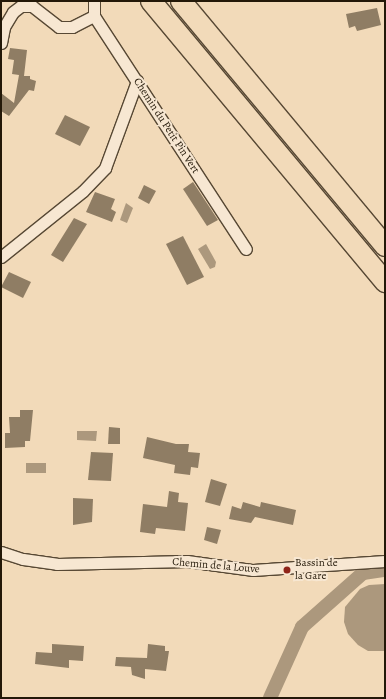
<!DOCTYPE html>
<style>
body{margin:0}
#map{position:relative;width:386px;height:699px;overflow:hidden;background:#f2dab9;font-family:Alegreya,serif}
div>[style]{position:absolute}
.water>*{inset:0;background:#ac987d}
.canal>*{height:14px;margin:-7px;padding:0 7px;transform-origin:7px;border-radius:7px;background:#ac987d}
.building>*{inset:0;background:#8f7d64}
.roads{filter:drop-shadow(1px 0 #574834) drop-shadow(-1px 0 #574834) drop-shadow(0 1px #574834) drop-shadow(0 -1px #574834)}
.minor>*{height:11px;margin:-5.5px;padding:0 5.5px;transform-origin:5.5px;border-radius:5.5px;background:#f7e7d2}
.motorway>*{height:20px;margin:-10px;padding:0 10px;transform-origin:10px;border-radius:10px;background:#f2dab9}
.dots>*{width:11px;height:11px;translate:-50% -50%;box-sizing:border-box;border:2px solid #f7e7d2;border-radius:50%}
span{translate:-50% -50%;white-space:nowrap;text-align:center;line-height:1.15;-webkit-text-stroke:4px #f7e7d2;paint-order:stroke}
.street-label{font-size:11px;color:#231808}
.poi-label{font-size:11px;color:#231808}
.left{translate:0 -50%;text-align:left}
.frame{position:absolute;inset:0;border:2px solid #231808;pointer-events:none}
</style>
<div id="map">
<div class="water">
<i style="clip-path:polygon(126px 203px,133px 208px,127px 223px,120px 220px)"></i>
<i style="clip-path:polygon(206px 244px,216px 262px,215px 267px,210px 269px,198px 249px)"></i>
<i style="clip-path:polygon(77px 431px,97px 431px,96px 441px,77px 440px)"></i>
<i style="clip-path:polygon(26px 463px,46px 463px,46px 473px,26px 473px)"></i>
<i style="clip-path:polygon(385px 584px,385px 651px,368px 651px,358px 645px,348px 634px,344px 622px,345px 607px,360px 589px,369px 585px)"></i>
</div>
<div class="canal">
<i style="left:270px;top:698px;width:78px;rotate:-65.7deg"></i>
<i style="left:302px;top:627px;width:81px;rotate:-41.5deg"></i>
<i style="left:363px;top:573px;width:22px;rotate:-8deg"></i>
</div>
<div class="building">
<i style="clip-path:polygon(377px 8px,381px 25px,357px 31px,355px 26px,349px 28px,346px 14px)"></i>
<i style="clip-path:polygon(10px 48px,27px 50px,24px 76px,30px 76px,30px 79px,36px 81px,34px 91px,29px 90px,9px 116px,1px 111px,1px 93px,14px 103px,19px 75px,12px 74px,14px 60px,8px 59px)"></i>
<i style="clip-path:polygon(65px 115px,90px 127px,80px 146px,55px 134px)"></i>
<i style="clip-path:polygon(193px 182px,218px 220px,207px 226px,183px 189px)"></i>
<i style="clip-path:polygon(144px 185px,156px 191px,149px 204px,138px 198px)"></i>
<i style="clip-path:polygon(95px 192px,115px 199px,111px 209px,116px 212px,112px 222px,86px 212px)"></i>
<i style="clip-path:polygon(74px 218px,87px 224px,63px 262px,51px 255px)"></i>
<i style="clip-path:polygon(183px 236px,204px 277px,187px 285px,166px 244px)"></i>
<i style="clip-path:polygon(9px 272px,31px 282px,23px 298px,1px 287px)"></i>
<i style="clip-path:polygon(20px 410px,33px 410px,30px 441px,25px 441px,25px 447px,5px 448px,5px 433px,10px 433px,9px 417px,20px 417px)"></i>
<i style="clip-path:polygon(109px 427px,120px 428px,120px 444px,108px 444px)"></i>
<i style="clip-path:polygon(147px 437px,176px 444px,189px 444px,188px 452px,200px 453px,198px 468px,191px 467px,190px 475px,174px 473px,175px 465px,143px 458px)"></i>
<i style="clip-path:polygon(91px 452px,113px 453px,111px 481px,88px 480px)"></i>
<i style="clip-path:polygon(211px 479px,227px 484px,220px 506px,205px 502px)"></i>
<i style="clip-path:polygon(169px 491px,179px 493px,178px 502px,188px 503px,185px 531px,156px 528px,155px 534px,140px 532px,143px 504px,167px 507px)"></i>
<i style="clip-path:polygon(73px 498px,93px 499px,92px 522px,73px 525px)"></i>
<i style="clip-path:polygon(243px 502px,260px 507px,261px 502px,296px 510px,293px 525px,255px 517px,251px 523px,229px 519px,232px 506px,241px 509px)"></i>
<i style="clip-path:polygon(207px 527px,221px 530px,217px 544px,204px 540px)"></i>
<i style="clip-path:polygon(52px 644px,84px 646px,83px 661px,69px 660px,69px 668px,35px 664px,36px 652px,52px 653px)"></i>
<i style="clip-path:polygon(148px 644px,165px 646px,165px 651px,169px 651px,166px 671px,145px 669px,145px 679px,132px 675px,131px 667px,115px 666px,116px 657px,147px 658px)"></i>
</div>
<div class="roads">
<div class="minor">
<i style="left:94px;top:1px;width:15px;rotate:90deg"></i>
<i style="left:94px;top:16px;width:278px;rotate:56.9deg"></i>
<i style="left:1px;top:43px;width:16px;rotate:-79deg"></i>
<i style="left:4px;top:27px;width:17px;rotate:-59deg"></i>
<i style="left:13px;top:12px;width:10px;rotate:-37deg"></i>
<i style="left:21px;top:6px;width:11px"></i>
<i style="left:32px;top:6px;width:34px;rotate:38deg"></i>
<i style="left:59px;top:27px;width:13px"></i>
<i style="left:72px;top:27px;width:25px;rotate:-27deg"></i>
<i style="left:1px;top:257px;width:105px;rotate:-38.8deg"></i>
<i style="left:83px;top:191px;width:32px;rotate:-46deg"></i>
<i style="left:105px;top:168px;width:93px;rotate:-69.8deg"></i>
<i style="left:1px;top:552px;width:23px;rotate:18deg"></i>
<i style="left:23px;top:559px;width:34px;rotate:8deg"></i>
<i style="left:57px;top:564px;width:130px;rotate:-1.3deg"></i>
<i style="left:187px;top:561px;width:67px;rotate:7.8deg"></i>
<i style="left:253px;top:570px;width:132px;rotate:-3.9deg"></i>
</div>
<div class="motorway">
<i style="left:151px;top:1px;width:366px;rotate:50.2deg"></i>
<i style="left:181px;top:1px;width:319px;rotate:50.2deg"></i>
</div>
</div>
<div class="dots">
<i style="left:287px;top:570px;background:#8f2418"></i>
</div>
<div class="street-label">
<span style="left:166px;top:126px;rotate:57deg">Chemin du Petit Pin Vert</span>
<span style="left:216px;top:566px;rotate:5deg">Chemin de la Louve</span>
</div>
<div class="poi-label">
<span class="left" style="left:295px;top:570px">Bassin de<br>la Gare</span>
</div>
<div class="frame"></div>
</div>
